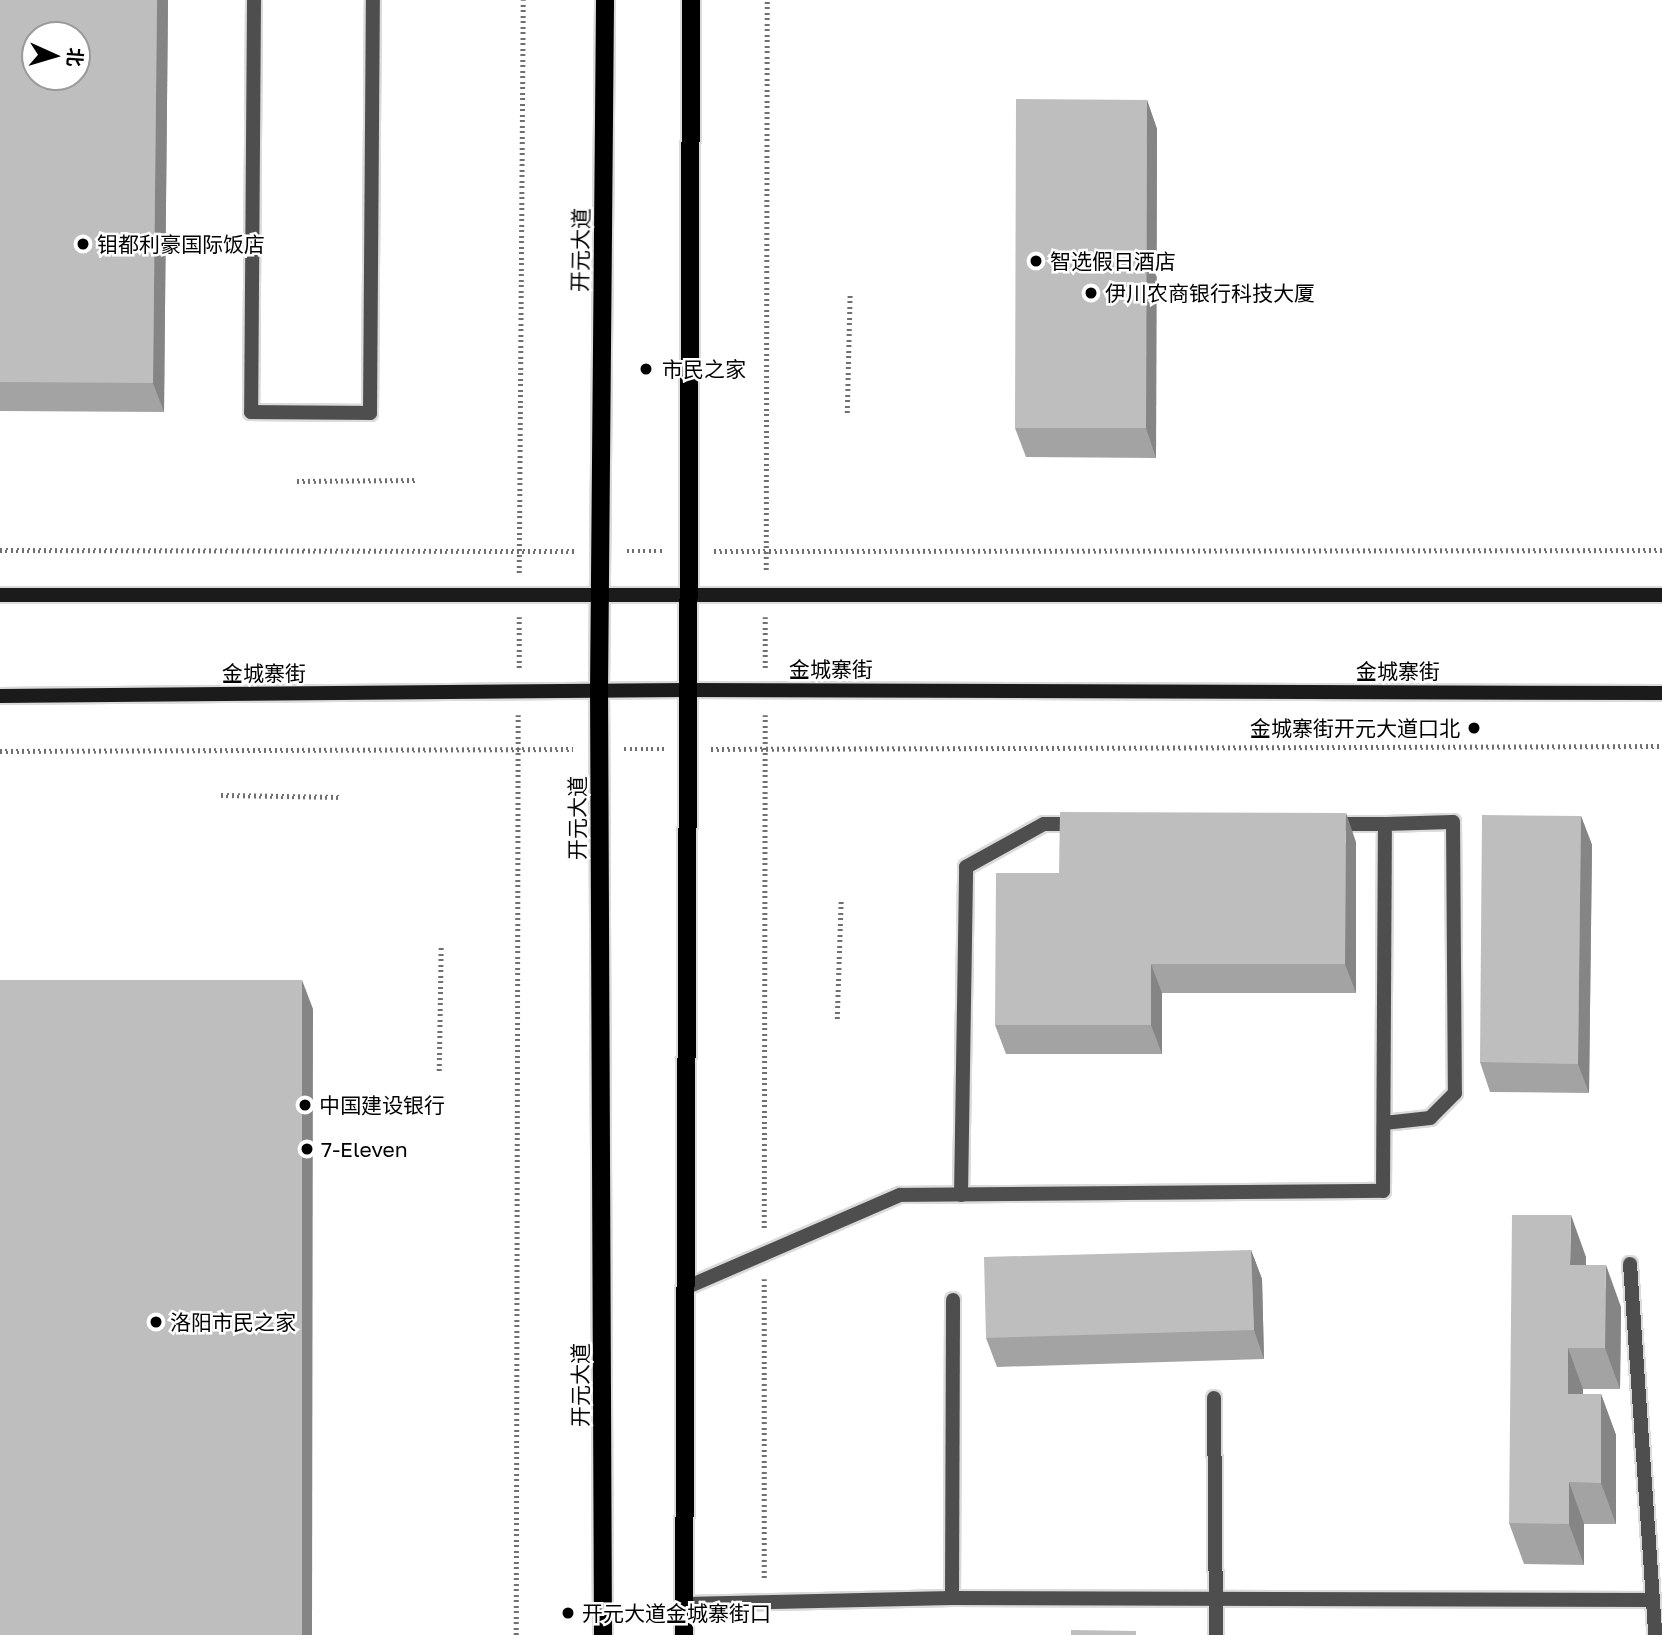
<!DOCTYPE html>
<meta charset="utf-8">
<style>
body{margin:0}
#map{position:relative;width:1662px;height:1635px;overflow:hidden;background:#fff;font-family:"Golos Text","Noto Sans SC",sans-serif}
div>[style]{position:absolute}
.path>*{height:4.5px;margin-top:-2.25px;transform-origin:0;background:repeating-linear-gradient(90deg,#707070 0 2px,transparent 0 5.5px)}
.roads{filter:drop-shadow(2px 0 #dbdbdb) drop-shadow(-2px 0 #dbdbdb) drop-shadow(0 2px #dbdbdb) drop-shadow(0 -2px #dbdbdb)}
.lane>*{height:14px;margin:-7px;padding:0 7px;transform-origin:7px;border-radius:7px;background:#4e4e4e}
.secondary>*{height:14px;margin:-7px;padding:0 7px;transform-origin:7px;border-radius:7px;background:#1b1b1b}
.primary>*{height:18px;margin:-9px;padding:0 9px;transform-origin:9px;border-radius:9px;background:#000}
.wall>*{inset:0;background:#a3a3a3}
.shaded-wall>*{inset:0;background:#858585}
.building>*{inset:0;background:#bebebe}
.dots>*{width:19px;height:19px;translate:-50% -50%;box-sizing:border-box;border:4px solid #fff;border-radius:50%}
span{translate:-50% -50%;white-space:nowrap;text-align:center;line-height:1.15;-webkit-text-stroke:5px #fff;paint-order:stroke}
.poi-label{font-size:21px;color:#000}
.left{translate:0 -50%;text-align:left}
.right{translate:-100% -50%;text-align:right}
.street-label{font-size:21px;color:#000}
.north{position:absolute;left:21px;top:21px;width:70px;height:70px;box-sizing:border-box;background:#fff;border:2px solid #999;border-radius:50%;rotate:94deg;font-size:19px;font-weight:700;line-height:28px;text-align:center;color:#000}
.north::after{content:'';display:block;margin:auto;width:24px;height:32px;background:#000;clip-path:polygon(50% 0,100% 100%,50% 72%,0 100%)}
</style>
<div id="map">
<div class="path">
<i style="left:847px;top:413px;width:120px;rotate:-88.6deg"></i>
<i style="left:297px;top:481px;width:121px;rotate:-0.5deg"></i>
<i style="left:0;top:550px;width:576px;rotate:0.1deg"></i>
<i style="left:627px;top:551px;width:37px"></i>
<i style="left:714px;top:551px;width:948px;rotate:-0.06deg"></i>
<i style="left:766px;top:570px;width:570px;rotate:-89.9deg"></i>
<i style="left:519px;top:573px;width:573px;rotate:-89.6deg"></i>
<i style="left:519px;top:668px;width:51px;rotate:-90deg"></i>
<i style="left:765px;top:668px;width:51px;rotate:-90deg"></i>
<i style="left:624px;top:749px;width:40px"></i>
<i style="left:711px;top:749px;width:951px;rotate:-0.18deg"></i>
<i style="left:0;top:751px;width:573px;rotate:-0.2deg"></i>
<i style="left:221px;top:795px;width:121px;rotate:0.9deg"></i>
<i style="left:837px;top:1019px;width:121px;rotate:-88.1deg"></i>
<i style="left:439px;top:1071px;width:124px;rotate:-89.1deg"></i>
<i style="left:764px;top:1228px;width:513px;rotate:-89.89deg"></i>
<i style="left:764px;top:1578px;width:299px;rotate:-90deg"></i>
<i style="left:516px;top:1635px;width:920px;rotate:-89.88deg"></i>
</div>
<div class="roads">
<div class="lane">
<i style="left:254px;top:0;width:412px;rotate:90.4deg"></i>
<i style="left:251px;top:412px;width:119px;rotate:0.5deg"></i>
<i style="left:370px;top:413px;width:413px;rotate:-89.6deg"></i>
<i style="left:1330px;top:824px;width:55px"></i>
<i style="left:961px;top:1195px;width:328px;rotate:-89.1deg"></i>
<i style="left:966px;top:867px;width:89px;rotate:-28.9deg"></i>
<i style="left:1044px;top:824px;width:35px"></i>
<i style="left:1630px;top:1264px;width:372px;rotate:86.1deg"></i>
<i style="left:685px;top:1288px;width:234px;rotate:-23.4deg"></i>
<i style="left:900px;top:1195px;width:483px;rotate:-0.5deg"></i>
<i style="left:1383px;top:1191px;width:367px;rotate:-89.7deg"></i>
<i style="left:1385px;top:824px;width:68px;rotate:-1.7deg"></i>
<i style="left:1453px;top:822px;width:271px;rotate:89.6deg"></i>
<i style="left:1455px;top:1093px;width:35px;rotate:135deg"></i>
<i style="left:1430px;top:1118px;width:46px;rotate:173.8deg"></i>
<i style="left:1214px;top:1398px;width:237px;rotate:89.5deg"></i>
<i style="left:952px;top:1598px;width:700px;rotate:0.16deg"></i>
<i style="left:684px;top:1604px;width:268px;rotate:-1.3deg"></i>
<i style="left:952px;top:1598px;width:298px;rotate:-89.8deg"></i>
</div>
<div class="secondary">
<i style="left:0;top:595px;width:1662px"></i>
<i style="left:0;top:696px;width:685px;rotate:-0.5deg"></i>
<i style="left:685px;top:690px;width:977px;rotate:0.18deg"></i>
</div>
<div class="primary">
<i style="left:603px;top:1635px;width:943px;rotate:-90.24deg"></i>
<i style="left:599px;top:692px;width:692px;rotate:-89.5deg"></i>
<i style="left:684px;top:1635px;width:1635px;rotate:-89.75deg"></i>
</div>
</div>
<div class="wall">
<i style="clip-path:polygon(0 0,168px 0,164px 412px,0 411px)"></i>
<i style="clip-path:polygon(1147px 100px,1157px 129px,1156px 458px,1026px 457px,1015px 428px)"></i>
<i style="clip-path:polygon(1581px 816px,1592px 845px,1589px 1093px,1490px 1092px,1480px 1062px)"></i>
<i style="clip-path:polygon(1356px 842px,1356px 993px,1162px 993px,1162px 1054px,1006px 1054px,995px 1025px,1059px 873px)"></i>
<i style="clip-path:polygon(1251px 1250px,1262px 1279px,1264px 1359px,997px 1367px,986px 1338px)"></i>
<i style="clip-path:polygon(1586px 1257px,1586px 1265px,1621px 1307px,1620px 1389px,1583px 1389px,1583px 1394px,1601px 1394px,1616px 1435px,1616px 1524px,1584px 1524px,1584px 1565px,1524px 1564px,1509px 1523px)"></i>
</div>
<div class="shaded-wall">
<i style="clip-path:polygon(157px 0,168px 0,164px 412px,153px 383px)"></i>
<i style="clip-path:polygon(1147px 100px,1157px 129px,1156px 458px,1146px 428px)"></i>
<i style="clip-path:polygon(1346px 813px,1356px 842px,1356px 993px,1345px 964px)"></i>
<i style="clip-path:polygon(1581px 816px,1592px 845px,1589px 1093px,1578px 1064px)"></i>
<i style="clip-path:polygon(1151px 964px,1162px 993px,1162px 1054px,1151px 1025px)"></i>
<i style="clip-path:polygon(302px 980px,313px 1009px,312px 1635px,302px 1635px)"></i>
<i style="clip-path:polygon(1571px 1215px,1586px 1257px,1585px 1306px,1570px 1265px)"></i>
<i style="clip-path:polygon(1251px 1250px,1262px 1279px,1264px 1359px,1254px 1330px)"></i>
<i style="clip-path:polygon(1606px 1265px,1621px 1307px,1620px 1389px,1605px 1348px)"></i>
<i style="clip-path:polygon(1568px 1348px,1583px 1389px,1583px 1435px,1568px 1394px)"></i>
<i style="clip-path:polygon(1601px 1394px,1616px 1435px,1616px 1524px,1601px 1483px)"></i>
<i style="clip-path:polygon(1569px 1482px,1584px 1524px,1584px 1565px,1569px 1524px)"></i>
</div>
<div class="building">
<i style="clip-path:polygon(evenodd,0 0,157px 0,153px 383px,0 382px,0 0,35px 35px,77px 35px,77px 77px,35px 77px,35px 35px)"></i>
<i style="clip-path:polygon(1016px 99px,1147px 100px,1146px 428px,1015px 428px)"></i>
<i style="clip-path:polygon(1060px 812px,1346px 813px,1345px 964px,1151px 964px,1151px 1025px,995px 1025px,996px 873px,1059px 873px)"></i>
<i style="clip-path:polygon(1482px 815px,1581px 816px,1578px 1064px,1480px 1062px)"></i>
<i style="clip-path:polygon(0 980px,302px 980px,302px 1635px,0 1635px)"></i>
<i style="clip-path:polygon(1512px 1215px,1571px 1215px,1570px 1265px,1606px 1265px,1605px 1348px,1568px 1348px,1568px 1394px,1601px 1394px,1601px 1483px,1569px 1482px,1569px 1524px,1509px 1523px)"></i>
<i style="clip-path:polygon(1251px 1250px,1254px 1330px,986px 1338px,984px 1257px)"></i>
<i style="clip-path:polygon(1071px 1630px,1136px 1631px,1136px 1635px,1071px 1635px)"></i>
</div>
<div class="dots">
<i style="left:83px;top:244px;background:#000"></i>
<i style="left:1036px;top:261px;background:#000"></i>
<i style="left:1091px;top:293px;background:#000"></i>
<i style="left:646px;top:369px;background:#000"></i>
<i style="left:1474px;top:728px;background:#000"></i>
<i style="left:305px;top:1105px;background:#000"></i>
<i style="left:307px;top:1149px;background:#000"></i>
<i style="left:156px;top:1322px;background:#000"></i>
<i style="left:568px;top:1613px;background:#000"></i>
</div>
<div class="poi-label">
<span class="left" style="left:97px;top:244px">钼都利豪国际饭店</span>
<span class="left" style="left:1050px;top:261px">智选假日酒店</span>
<span class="left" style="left:1105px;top:293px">伊川农商银行科技大厦</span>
<span class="left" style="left:662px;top:369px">市民之家</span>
<span class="right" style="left:1460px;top:728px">金城寨街开元大道口北</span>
<span class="left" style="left:319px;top:1105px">中国建设银行</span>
<span class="left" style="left:321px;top:1149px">7-Eleven</span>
<span class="left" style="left:170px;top:1322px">洛阳市民之家</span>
<span class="left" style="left:582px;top:1613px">开元大道金城寨街口</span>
</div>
<div class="street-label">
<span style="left:580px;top:250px;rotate:-89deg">开元大道</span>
<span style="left:831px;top:669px">金城寨街</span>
<span style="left:1398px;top:671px">金城寨街</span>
<span style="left:264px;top:673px">金城寨街</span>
<span style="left:577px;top:818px;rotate:-90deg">开元大道</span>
<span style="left:580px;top:1385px;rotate:-90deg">开元大道</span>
</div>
<div class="north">北</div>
</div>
